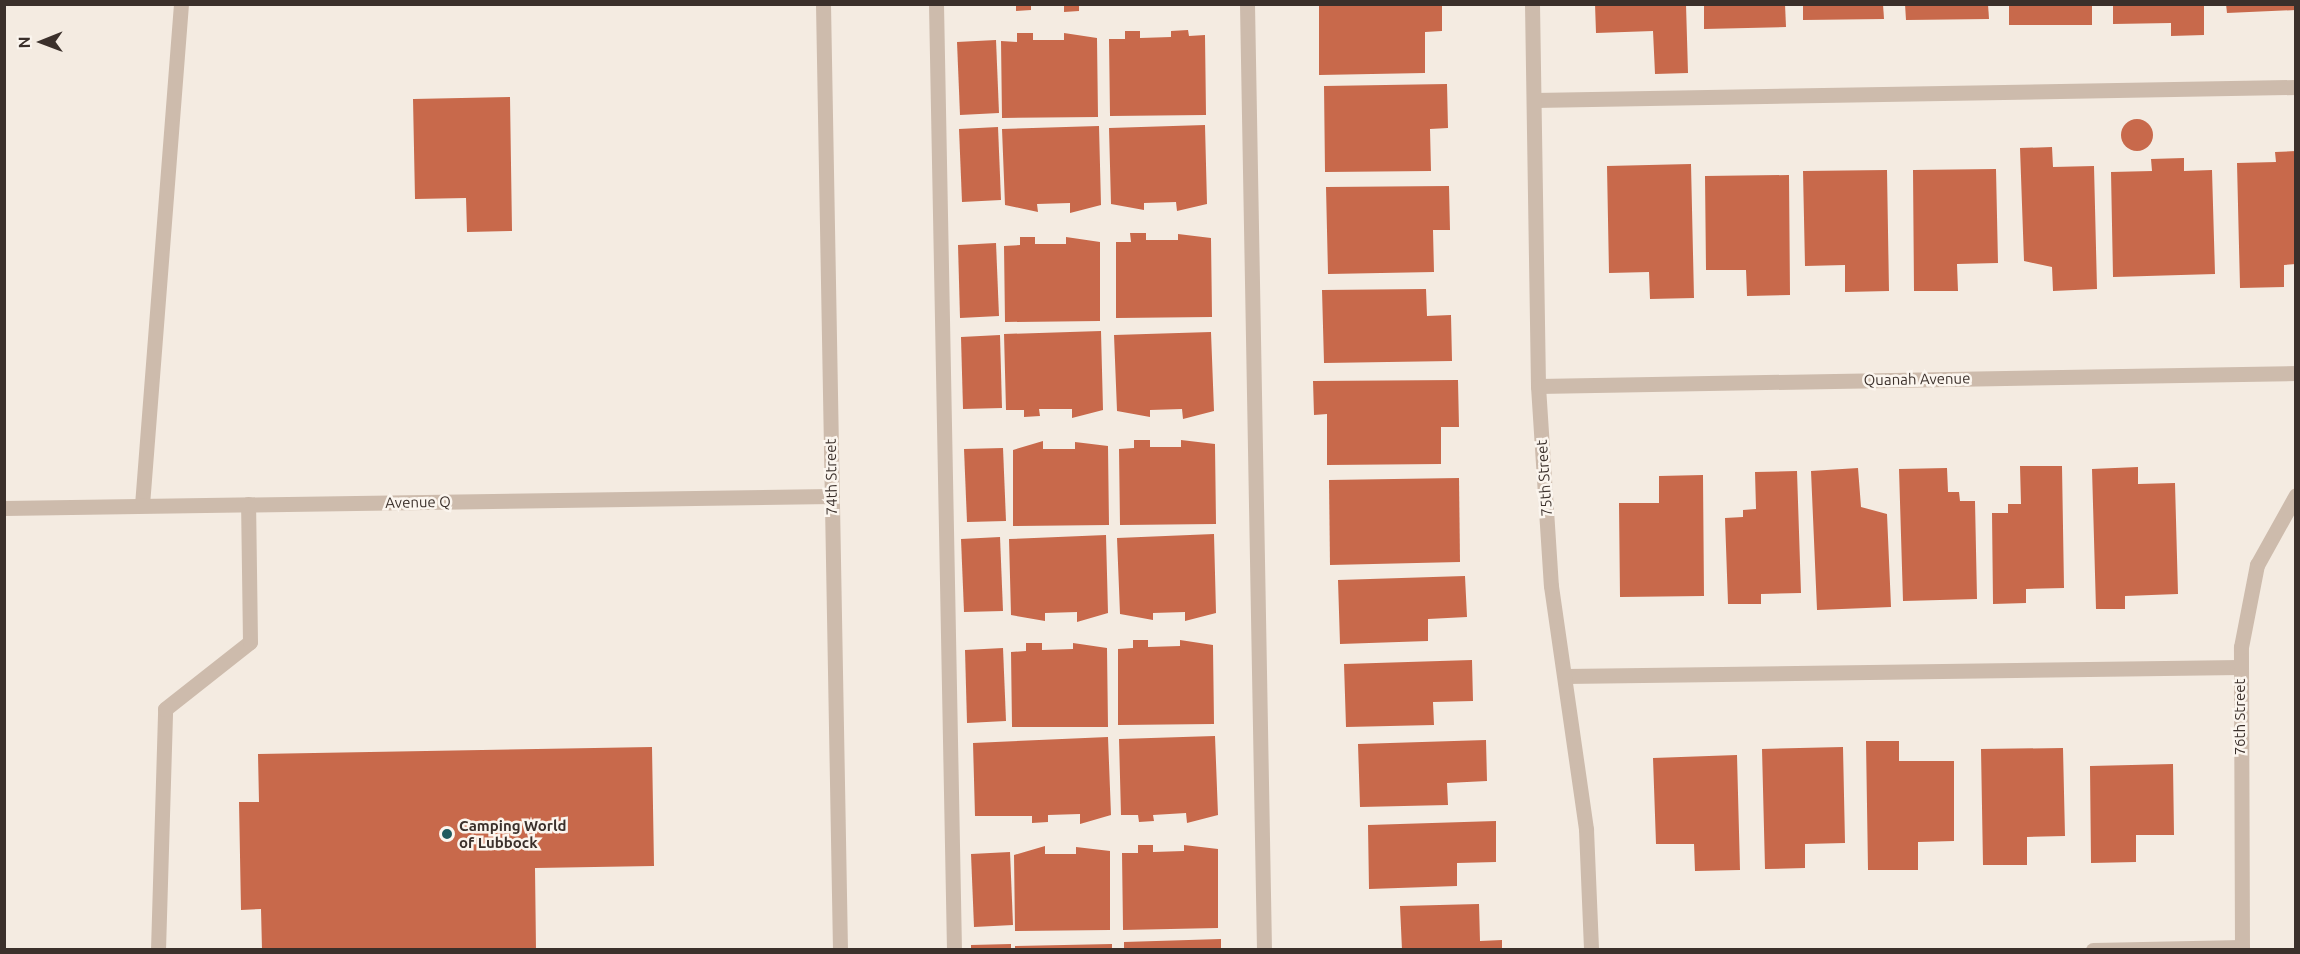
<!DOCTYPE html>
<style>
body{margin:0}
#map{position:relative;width:2300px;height:954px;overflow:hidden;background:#f4ebe1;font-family:Ubuntu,sans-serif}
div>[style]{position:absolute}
.building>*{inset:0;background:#c8694b}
.round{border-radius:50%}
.service>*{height:15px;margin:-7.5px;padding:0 7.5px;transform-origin:7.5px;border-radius:7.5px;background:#cdbbac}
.minor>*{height:15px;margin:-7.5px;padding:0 7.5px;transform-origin:7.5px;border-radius:7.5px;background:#cdbbac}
.dots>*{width:16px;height:16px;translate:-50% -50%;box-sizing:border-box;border:3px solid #fbf5ee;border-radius:50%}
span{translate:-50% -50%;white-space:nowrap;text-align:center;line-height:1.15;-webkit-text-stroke:5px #fbf5ee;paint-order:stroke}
.street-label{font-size:15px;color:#3b302b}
.poi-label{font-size:15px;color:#3b302b;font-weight:700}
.left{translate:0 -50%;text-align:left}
.frame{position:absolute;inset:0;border:6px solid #3b302b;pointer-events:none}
.north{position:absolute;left:12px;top:12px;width:60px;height:60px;-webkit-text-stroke:4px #fbf5ee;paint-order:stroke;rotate:269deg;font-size:16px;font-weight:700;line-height:24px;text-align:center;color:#3b302b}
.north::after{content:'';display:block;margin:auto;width:21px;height:27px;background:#3b302b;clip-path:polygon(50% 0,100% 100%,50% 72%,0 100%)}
</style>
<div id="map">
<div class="building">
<i style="clip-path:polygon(1016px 4px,1031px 4px,1031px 10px,1016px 11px)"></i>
<i style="clip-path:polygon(1064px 4px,1079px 4px,1079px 11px,1064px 12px)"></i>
<i style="clip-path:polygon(1319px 4px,1442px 4px,1442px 31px,1425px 32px,1425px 73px,1319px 75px)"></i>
<i style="clip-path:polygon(1595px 4px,1686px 4px,1688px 73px,1655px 74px,1653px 31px,1596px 33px)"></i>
<i style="clip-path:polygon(1704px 4px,1785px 4px,1786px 27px,1704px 29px)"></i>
<i style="clip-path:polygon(1803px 4px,1883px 4px,1884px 19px,1803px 20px)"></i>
<i style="clip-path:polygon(1905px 4px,1988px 4px,1989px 19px,1906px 20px)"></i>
<i style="clip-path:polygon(2009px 4px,2092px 4px,2092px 25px,2009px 25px)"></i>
<i style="clip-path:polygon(2113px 4px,2204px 4px,2204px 35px,2171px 36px,2171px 23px,2113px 24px)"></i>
<i style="clip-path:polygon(2226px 4px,2296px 4px,2296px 10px,2227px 13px)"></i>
<i style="clip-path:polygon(1188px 30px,1189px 36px,1205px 35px,1206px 115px,1110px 116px,1109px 39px,1125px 39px,1125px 31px,1140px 31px,1140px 38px,1171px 37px,1171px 31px)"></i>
<i style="clip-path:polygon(1017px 33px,1033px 33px,1033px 40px,1064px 40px,1064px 33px,1097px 38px,1098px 117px,1002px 118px,1001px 41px,1017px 42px)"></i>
<i style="clip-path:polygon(996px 40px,999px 113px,960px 115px,957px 42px)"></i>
<i style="clip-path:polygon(1447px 84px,1448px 128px,1430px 129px,1431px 171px,1325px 172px,1324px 86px)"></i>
<i style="clip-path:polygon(510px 97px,512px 231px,467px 232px,466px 198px,415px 199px,413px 99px)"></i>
<i class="round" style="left:2121px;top:119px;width:32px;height:32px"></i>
<i style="clip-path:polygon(1205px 125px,1207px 204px,1177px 211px,1176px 202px,1144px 203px,1144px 210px,1111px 204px,1109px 128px)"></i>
<i style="clip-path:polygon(1099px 126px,1101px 205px,1070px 213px,1070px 203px,1037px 204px,1038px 212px,1005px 205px,1002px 129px)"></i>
<i style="clip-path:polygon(998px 127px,1001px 200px,962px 202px,959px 129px)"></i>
<i style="clip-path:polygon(2052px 147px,2053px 167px,2094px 166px,2097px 289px,2053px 291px,2052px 267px,2024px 261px,2020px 148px)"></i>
<i style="clip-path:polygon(2296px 151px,2296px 264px,2284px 265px,2284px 287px,2240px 288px,2237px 163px,2276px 162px,2275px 152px)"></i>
<i style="clip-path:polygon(2184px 158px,2184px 171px,2212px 170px,2215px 274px,2113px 277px,2111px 172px,2152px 171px,2151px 159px)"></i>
<i style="clip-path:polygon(1691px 164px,1694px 298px,1650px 299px,1649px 272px,1609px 273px,1607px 166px)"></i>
<i style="clip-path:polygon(1996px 169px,1998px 263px,1957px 264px,1958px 291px,1914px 291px,1913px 170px)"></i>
<i style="clip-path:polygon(1887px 170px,1889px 291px,1845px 292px,1845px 265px,1805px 266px,1803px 171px)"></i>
<i style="clip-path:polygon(1789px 175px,1790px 295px,1747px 296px,1746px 270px,1706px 270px,1705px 176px)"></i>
<i style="clip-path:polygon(1449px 186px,1450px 230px,1433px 230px,1434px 272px,1328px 274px,1326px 187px)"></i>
<i style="clip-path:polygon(1130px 233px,1146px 233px,1146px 240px,1178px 240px,1178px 234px,1211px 238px,1212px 317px,1116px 318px,1116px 242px,1131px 242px)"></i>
<i style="clip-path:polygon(1020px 237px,1035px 237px,1035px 244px,1066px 244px,1066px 237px,1100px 242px,1100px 321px,1005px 322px,1004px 246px,1020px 245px)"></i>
<i style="clip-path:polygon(996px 243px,999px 316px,960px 318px,958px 245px)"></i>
<i style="clip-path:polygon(1426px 289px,1427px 316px,1451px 315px,1452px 361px,1324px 363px,1322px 290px)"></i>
<i style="clip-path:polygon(1101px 331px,1103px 410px,1072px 418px,1072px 409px,1039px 409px,1040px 416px,1024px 417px,1024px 410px,1006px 410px,1004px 334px)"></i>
<i style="clip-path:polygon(1211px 332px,1214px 411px,1183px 419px,1182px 409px,1150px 410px,1150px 417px,1117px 411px,1114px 335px)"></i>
<i style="clip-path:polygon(1000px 335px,1002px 408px,963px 409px,961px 337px)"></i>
<i style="clip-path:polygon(1458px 380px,1459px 427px,1441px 427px,1441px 464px,1327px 465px,1327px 414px,1314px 415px,1313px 381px)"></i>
<i style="clip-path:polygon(1134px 440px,1150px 440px,1150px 447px,1181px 447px,1181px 440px,1215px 444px,1216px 524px,1120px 525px,1119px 449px,1134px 448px)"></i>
<i style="clip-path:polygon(1043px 441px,1043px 449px,1075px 449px,1075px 442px,1108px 446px,1109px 525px,1013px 526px,1013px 450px)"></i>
<i style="clip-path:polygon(1003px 448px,1006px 521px,967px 522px,964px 449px)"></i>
<i style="clip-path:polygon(2020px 466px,2062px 466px,2064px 588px,2026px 589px,2026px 603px,1993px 604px,1992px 513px,2008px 513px,2008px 504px,2021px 504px)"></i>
<i style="clip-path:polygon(2138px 467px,2138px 484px,2175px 483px,2178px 594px,2125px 596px,2125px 609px,2096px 609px,2092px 469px)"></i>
<i style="clip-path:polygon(1858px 468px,1861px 507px,1887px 514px,1891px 607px,1817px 610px,1811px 471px)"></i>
<i style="clip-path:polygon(1947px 468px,1948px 492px,1959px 492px,1960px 501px,1975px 501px,1977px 599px,1903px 601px,1899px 469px)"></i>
<i style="clip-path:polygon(1797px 471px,1801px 593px,1761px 594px,1761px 604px,1728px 604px,1725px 518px,1743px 517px,1743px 510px,1756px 509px,1755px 472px)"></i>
<i style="clip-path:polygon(1703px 475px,1704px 596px,1620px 597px,1619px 503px,1659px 503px,1659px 476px)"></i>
<i style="clip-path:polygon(1459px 478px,1460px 562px,1330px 565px,1329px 480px)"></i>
<i style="clip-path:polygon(1214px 534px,1216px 613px,1185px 621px,1185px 612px,1153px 613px,1153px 620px,1120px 614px,1117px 538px)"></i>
<i style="clip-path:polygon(1106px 535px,1108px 613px,1077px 622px,1077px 612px,1045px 613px,1045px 621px,1011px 615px,1009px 539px)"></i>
<i style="clip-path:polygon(1000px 537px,1003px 611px,964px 612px,961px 539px)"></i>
<i style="clip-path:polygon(1465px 576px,1467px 617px,1428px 619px,1428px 641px,1340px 644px,1338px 580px)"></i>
<i style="clip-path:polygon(1133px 640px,1148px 640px,1148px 647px,1180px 646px,1180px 640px,1213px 645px,1214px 724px,1118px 725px,1118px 649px,1133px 648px)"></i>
<i style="clip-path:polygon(1026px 643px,1042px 643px,1042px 650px,1073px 649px,1073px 643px,1107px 648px,1108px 727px,1012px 727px,1011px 652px,1026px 651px)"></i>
<i style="clip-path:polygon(1003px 648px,1006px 721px,967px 723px,965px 650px)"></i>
<i style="clip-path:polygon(1472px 660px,1473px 701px,1433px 702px,1434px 725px,1346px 727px,1344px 664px)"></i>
<i style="clip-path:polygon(1215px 736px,1218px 815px,1187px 823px,1186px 813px,1153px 815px,1154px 821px,1139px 822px,1138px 815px,1121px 815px,1119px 739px)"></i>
<i style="clip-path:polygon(1108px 737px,1111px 815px,1080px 824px,1080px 814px,1048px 815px,1048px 822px,1032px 823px,1032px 816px,975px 816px,973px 743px)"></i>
<i style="clip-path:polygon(1486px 740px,1487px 781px,1447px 783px,1448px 805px,1360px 807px,1358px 744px)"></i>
<i style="clip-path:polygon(1866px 741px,1899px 741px,1899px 761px,1954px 761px,1954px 841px,1918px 842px,1918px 870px,1868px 870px)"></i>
<i style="clip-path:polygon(652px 747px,654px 866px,535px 868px,536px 950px,262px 950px,261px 909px,241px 910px,239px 802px,259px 802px,258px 754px)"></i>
<i style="clip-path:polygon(1843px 747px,1845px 843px,1805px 844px,1805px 868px,1765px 869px,1762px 749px)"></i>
<i style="clip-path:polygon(2063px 748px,2065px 836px,2027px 837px,2027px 865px,1983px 865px,1981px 749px)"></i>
<i style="clip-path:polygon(1737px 755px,1740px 870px,1695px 871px,1694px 844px,1656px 844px,1653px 758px)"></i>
<i style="clip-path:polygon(2173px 764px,2174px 835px,2136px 835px,2136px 862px,2091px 863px,2090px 766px)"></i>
<i style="clip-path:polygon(1496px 821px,1496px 862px,1457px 863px,1457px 886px,1369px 889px,1368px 825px)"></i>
<i style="clip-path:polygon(1138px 845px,1153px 845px,1153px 852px,1184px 851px,1184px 845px,1218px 849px,1218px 928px,1123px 930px,1122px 853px,1138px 853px)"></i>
<i style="clip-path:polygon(1045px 846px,1045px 854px,1076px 854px,1076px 847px,1110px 851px,1110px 930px,1015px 931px,1014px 855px)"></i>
<i style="clip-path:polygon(1010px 852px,1013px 925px,974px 927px,971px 854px)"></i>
<i style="clip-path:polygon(1479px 904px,1480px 941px,1502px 940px,1502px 950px,1402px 950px,1400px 906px)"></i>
<i style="clip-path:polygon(1221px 939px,1221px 950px,1124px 950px,1124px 942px)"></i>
<i style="clip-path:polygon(1011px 944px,1011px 950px,971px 950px,971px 945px)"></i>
<i style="clip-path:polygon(1112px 944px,1112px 950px,1015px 950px,1015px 946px)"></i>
</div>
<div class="service">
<i style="left:936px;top:4px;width:946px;rotate:88.91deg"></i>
<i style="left:1247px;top:4px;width:946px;rotate:88.97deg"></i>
<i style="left:1534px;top:100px;width:762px;rotate:-0.98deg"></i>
<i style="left:142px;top:505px;width:503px;rotate:-85.55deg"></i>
<i style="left:1565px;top:676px;width:675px;rotate:-0.76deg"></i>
<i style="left:158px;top:950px;width:241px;rotate:-88.3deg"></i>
<i style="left:165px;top:709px;width:108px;rotate:-38.2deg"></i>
<i style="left:250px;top:642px;width:138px;rotate:-90.8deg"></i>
</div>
<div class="minor">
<i style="left:823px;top:4px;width:946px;rotate:88.97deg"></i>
<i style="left:1532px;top:4px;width:382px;rotate:89.1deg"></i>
<i style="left:1538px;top:386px;width:200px;rotate:86.3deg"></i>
<i style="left:1551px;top:586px;width:246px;rotate:81.8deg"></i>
<i style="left:1586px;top:829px;width:121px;rotate:87.6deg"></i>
<i style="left:1538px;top:386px;width:758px;rotate:-0.98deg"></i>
<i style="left:4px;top:508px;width:828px;rotate:-0.83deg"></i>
<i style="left:2093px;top:950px;width:149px;rotate:-1.2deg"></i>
<i style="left:2242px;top:950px;width:303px;rotate:-90.2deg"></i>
<i style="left:2241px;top:647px;width:84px;rotate:-79deg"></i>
<i style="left:2257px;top:565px;width:80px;rotate:-60.9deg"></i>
</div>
<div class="dots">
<i style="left:447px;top:834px;background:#1f5a5e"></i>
</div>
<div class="street-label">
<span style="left:1917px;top:379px;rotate:-1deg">Quanah Avenue</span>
<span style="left:831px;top:477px;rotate:-91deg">74th Street</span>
<span style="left:1544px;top:478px;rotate:-94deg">75th Street</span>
<span style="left:418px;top:502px;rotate:-1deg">Avenue Q</span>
<span style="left:2240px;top:717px;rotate:-90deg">76th Street</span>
</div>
<div class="poi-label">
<span class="left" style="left:459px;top:834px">Camping World<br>of Lubbock</span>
</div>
<div class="frame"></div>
<div class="north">N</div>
</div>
